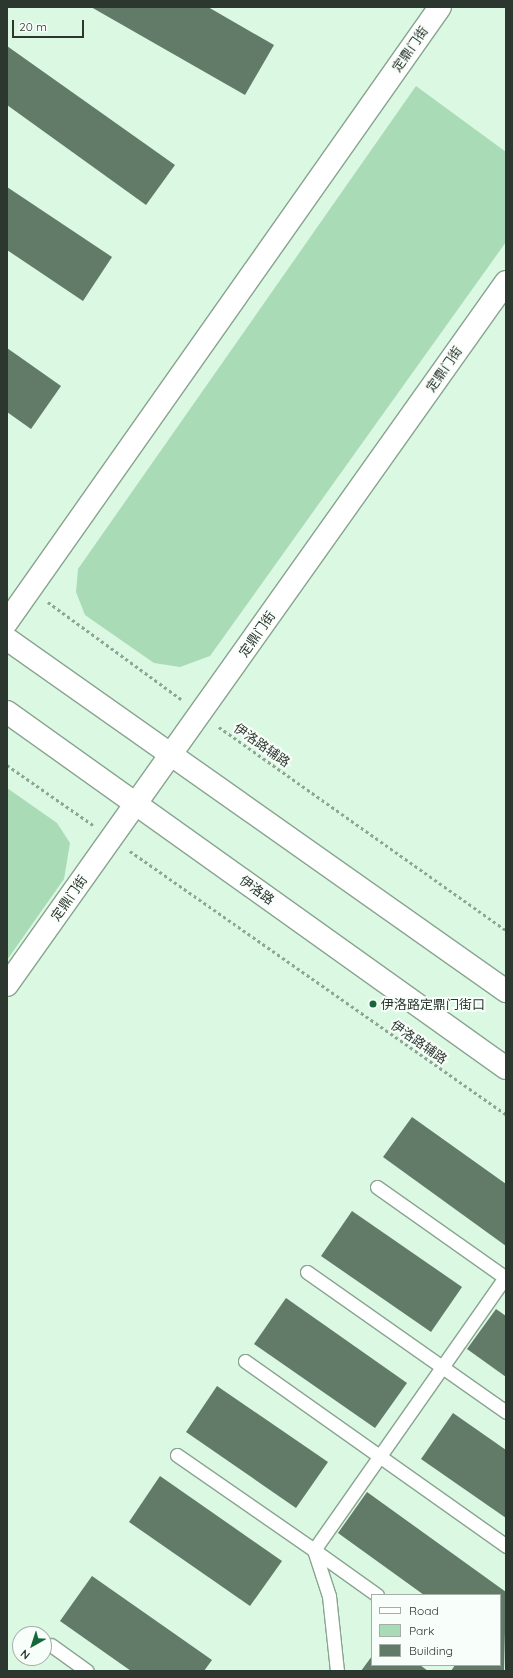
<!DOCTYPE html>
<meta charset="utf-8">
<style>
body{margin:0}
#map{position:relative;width:513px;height:1678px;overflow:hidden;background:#dbf8e2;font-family:Quicksand,"Noto Sans SC",sans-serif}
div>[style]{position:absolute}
.green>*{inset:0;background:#a9dbb7}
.building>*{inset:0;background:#617b68}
.path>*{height:2.5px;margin-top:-1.25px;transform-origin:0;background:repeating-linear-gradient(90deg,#90a595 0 3px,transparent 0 6px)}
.roads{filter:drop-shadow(1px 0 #89a490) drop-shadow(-1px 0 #89a490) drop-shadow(0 1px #89a490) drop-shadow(0 -1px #89a490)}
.lane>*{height:13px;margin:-6.5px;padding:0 6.5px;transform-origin:6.5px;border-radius:6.5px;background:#fff}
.street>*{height:22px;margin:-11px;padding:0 11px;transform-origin:11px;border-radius:11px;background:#fff}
.primary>*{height:22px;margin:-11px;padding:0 11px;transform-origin:11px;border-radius:11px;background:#fff}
.dots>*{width:11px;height:11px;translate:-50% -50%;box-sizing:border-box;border:2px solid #f8fefa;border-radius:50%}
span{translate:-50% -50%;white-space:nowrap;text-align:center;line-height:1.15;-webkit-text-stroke:4px #f8fefa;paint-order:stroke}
.street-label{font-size:13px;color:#2c372f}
.poi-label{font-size:13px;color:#2c372f}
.left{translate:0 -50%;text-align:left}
.frame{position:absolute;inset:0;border:8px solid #2c372f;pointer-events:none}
.legend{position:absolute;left:371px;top:1594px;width:130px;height:72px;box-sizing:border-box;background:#f8fefa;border:1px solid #a6aea9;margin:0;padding:5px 7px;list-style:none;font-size:12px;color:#2c372f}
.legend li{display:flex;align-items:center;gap:8px;height:20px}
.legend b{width:20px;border:1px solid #a6aea9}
.north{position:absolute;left:12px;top:1626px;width:40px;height:40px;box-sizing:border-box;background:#f8fefa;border:1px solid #a6aea9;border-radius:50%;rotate:219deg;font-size:11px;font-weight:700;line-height:16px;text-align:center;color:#2c372f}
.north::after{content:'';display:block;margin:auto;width:14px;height:18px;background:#166839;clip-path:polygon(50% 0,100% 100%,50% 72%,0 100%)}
.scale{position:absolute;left:12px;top:20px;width:72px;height:18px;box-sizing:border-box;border:2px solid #2c372f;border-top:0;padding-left:5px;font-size:12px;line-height:14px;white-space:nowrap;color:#2c372f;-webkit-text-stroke:3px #f8fefa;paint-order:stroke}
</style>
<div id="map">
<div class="green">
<i style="clip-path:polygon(416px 86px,506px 152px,506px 242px,210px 656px,180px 667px,154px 663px,85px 615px,76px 592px,78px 569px)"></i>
<i style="clip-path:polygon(7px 788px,57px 823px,70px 843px,64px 879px,7px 960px)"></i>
</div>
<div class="building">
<i style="clip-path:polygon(91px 7px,208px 7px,274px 45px,245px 95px)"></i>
<i style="clip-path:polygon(7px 46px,175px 165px,146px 205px,7px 105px)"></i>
<i style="clip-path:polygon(7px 187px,112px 257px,83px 301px,7px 250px)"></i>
<i style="clip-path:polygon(7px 348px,61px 386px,31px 429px,7px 412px)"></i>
<i style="clip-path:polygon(412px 1117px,506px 1184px,506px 1246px,383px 1157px)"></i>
<i style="clip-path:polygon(352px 1211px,462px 1287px,431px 1332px,321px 1256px)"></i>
<i style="clip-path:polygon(286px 1298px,407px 1383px,375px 1428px,254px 1344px)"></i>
<i style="clip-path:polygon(496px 1309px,506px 1316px,506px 1377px,467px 1349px)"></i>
<i style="clip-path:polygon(217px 1386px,328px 1462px,296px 1508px,186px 1432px)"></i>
<i style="clip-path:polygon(453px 1413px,506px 1450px,506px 1518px,421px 1459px)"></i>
<i style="clip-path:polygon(160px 1476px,282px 1561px,250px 1606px,129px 1522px)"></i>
<i style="clip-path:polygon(367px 1492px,506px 1592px,504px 1671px,451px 1671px,455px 1665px,500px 1665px,500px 1595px,424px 1595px,338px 1533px)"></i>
<i style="clip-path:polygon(92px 1576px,212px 1660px,204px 1671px,131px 1671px,60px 1621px)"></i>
<i style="clip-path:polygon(372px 1656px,372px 1665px,420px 1665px,428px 1671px,361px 1671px)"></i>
</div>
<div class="path">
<i style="left:48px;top:602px;width:165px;rotate:36.1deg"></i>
<i style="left:219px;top:727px;width:352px;rotate:35.3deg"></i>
<i style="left:7px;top:765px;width:105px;rotate:34.9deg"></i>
<i style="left:130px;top:851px;width:459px;rotate:35deg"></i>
</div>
<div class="roads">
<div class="lane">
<i style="left:377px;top:1187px;width:158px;rotate:35.2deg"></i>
<i style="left:307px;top:1272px;width:243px;rotate:35.1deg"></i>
<i style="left:245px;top:1361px;width:320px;rotate:35.3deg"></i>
<i style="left:177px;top:1455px;width:167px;rotate:34.7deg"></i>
<i style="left:314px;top:1550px;width:48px;rotate:71.9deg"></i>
<i style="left:329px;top:1596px;width:75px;rotate:83.9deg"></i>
<i style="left:377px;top:1595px;width:77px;rotate:-144.5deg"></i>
<i style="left:314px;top:1550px;width:333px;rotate:-55deg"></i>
<i style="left:51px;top:1645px;width:44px;rotate:35.8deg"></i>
</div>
<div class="street">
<i style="left:7px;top:622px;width:752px;rotate:-54.85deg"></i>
<i style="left:7px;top:985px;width:862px;rotate:-54.63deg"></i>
</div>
<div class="primary">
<i style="left:7px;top:639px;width:611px;rotate:35.2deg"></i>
<i style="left:7px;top:712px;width:613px;rotate:35.51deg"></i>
</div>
</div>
<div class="dots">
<i style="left:373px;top:1004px;background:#166839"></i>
</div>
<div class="street-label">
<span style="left:410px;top:49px;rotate:-55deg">定鼎门街</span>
<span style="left:444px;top:369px;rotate:-55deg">定鼎门街</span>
<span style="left:257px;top:634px;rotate:-55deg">定鼎门街</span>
<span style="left:262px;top:745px;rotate:35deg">伊洛路辅路</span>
<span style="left:257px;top:890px;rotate:36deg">伊洛路</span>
<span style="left:69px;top:898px;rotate:-55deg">定鼎门街</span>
<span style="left:419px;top:1042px;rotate:35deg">伊洛路辅路</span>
</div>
<div class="poi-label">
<span class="left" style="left:381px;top:1004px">伊洛路定鼎门街口</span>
</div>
<div class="frame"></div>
<ul class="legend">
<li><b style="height:5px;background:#fff"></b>Road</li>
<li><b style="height:11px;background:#a9dbb7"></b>Park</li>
<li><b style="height:11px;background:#617b68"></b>Building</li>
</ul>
<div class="north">N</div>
<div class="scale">20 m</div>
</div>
